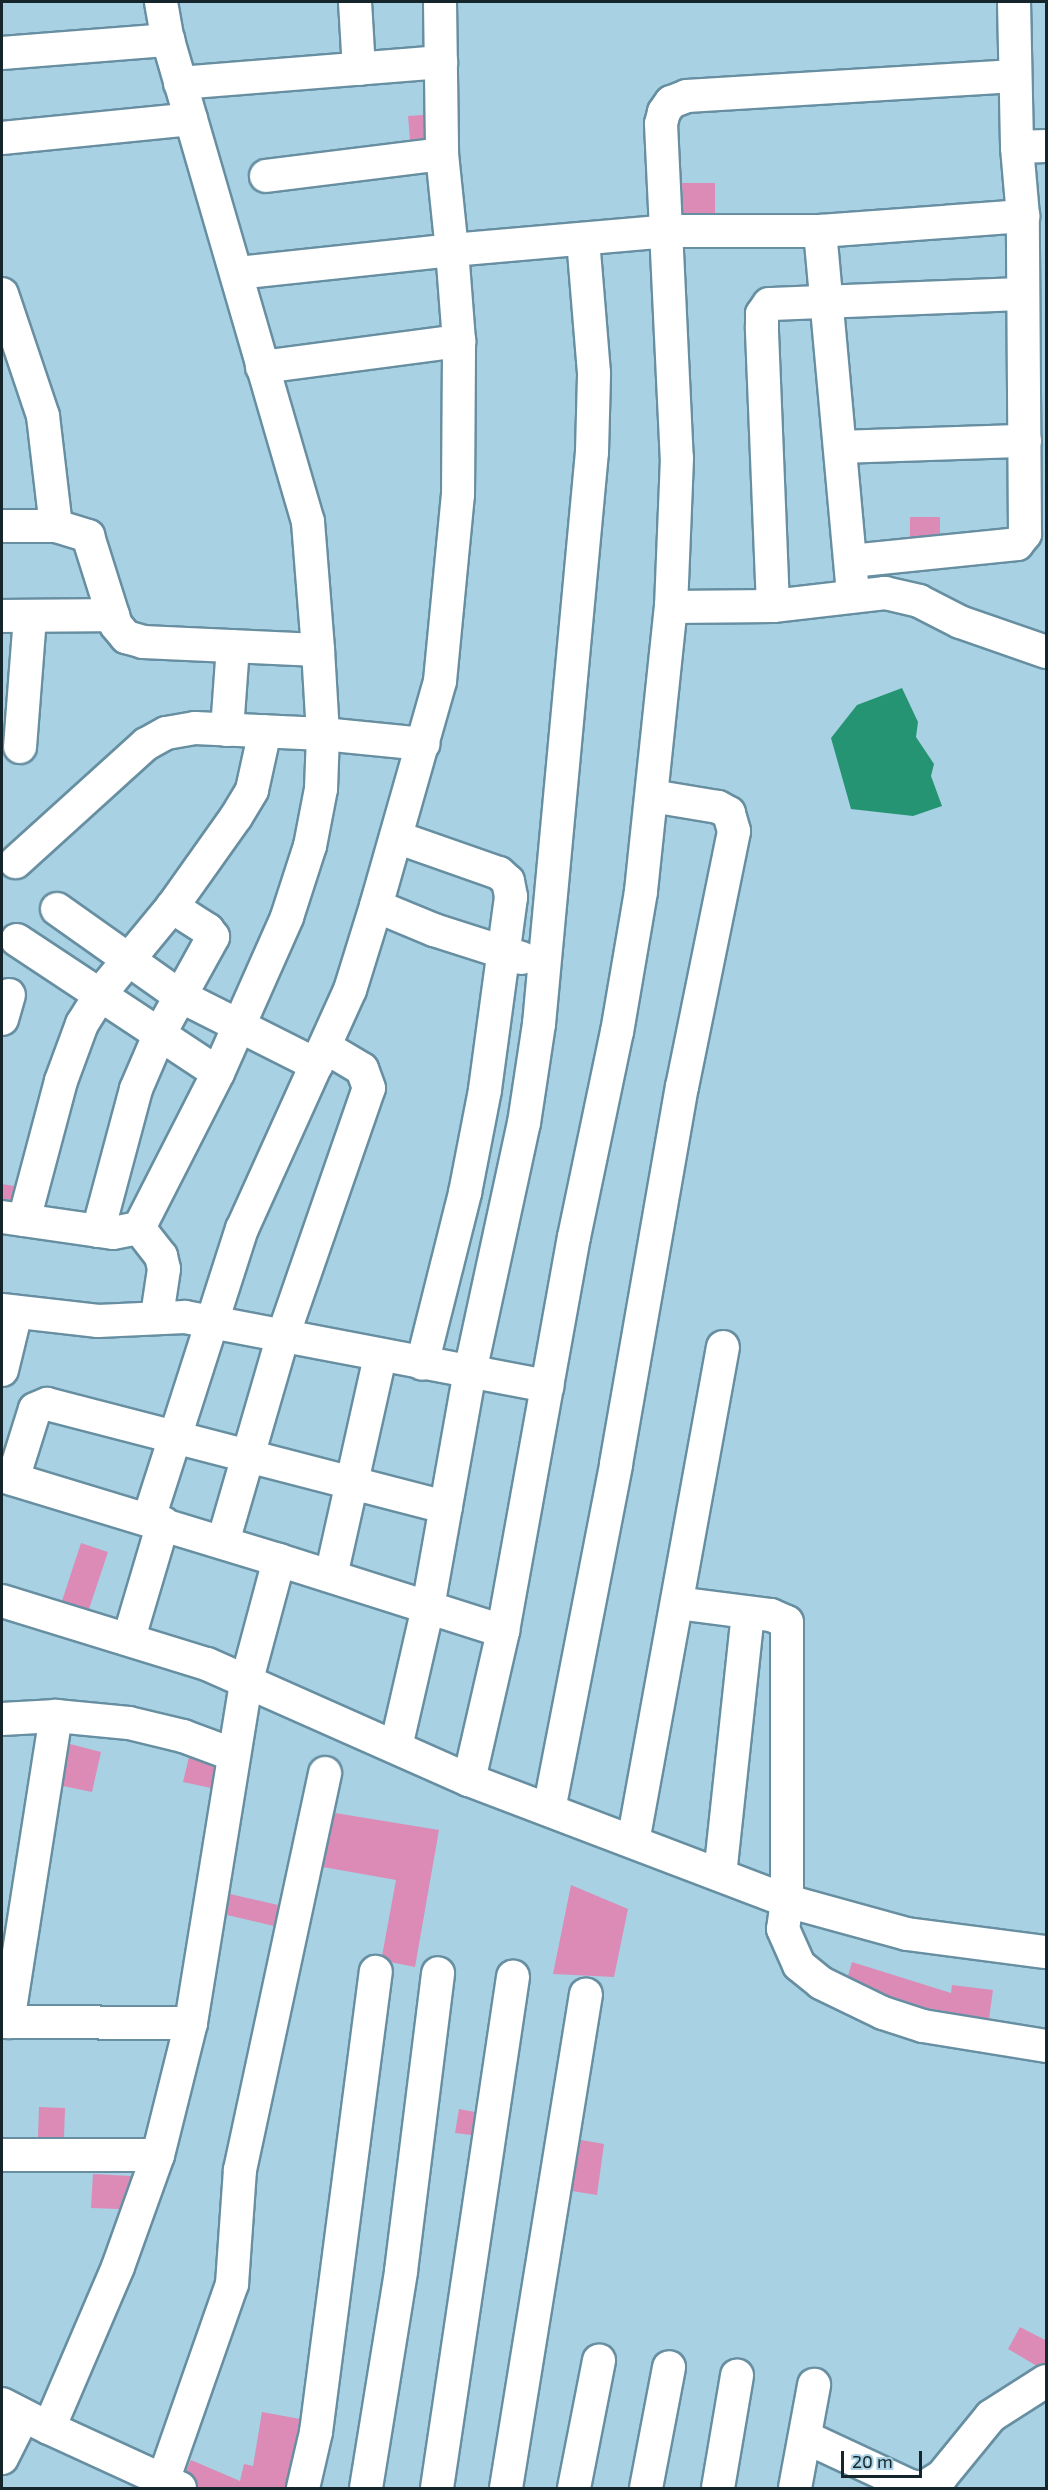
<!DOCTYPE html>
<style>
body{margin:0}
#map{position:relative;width:1048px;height:2490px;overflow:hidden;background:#a8d1e4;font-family:"Exo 2",sans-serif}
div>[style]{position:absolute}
.water>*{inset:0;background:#259472}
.building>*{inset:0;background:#db8bb5}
.roads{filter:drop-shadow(2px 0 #678fa1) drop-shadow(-2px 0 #678fa1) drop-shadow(0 2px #678fa1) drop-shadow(0 -2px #678fa1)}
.minor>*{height:32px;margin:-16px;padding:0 16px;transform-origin:16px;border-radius:16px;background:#fff}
span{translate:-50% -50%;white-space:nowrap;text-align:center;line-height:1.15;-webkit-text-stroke:6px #a8d1e4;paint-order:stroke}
.frame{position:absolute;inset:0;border:3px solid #14252c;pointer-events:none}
.scale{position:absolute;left:841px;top:2451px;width:81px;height:27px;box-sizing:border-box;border:3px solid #14252c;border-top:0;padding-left:8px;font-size:18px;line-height:21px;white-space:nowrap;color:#14252c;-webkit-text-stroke:4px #a8d1e4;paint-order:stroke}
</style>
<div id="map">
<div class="water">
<i style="clip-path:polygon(902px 688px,918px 722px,916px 737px,934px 764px,931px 776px,942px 806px,913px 816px,851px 809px,831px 738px,857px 705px)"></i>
</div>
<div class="building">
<i style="clip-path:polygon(423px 115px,424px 138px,410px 140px,408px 116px)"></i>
<i style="clip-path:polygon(682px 183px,715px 183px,715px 213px,683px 213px)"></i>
<i style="clip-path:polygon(910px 517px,940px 517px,940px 534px,910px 537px)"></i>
<i style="clip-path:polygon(2px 1184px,14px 1186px,11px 1200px,2px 1199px)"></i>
<i style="clip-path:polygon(81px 1543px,108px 1552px,89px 1609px,62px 1601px)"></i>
<i style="clip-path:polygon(70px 1744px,101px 1752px,92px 1792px,63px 1786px)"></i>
<i style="clip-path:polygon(189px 1757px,214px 1767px,211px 1788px,183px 1782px)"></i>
<i style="clip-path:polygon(335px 1813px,439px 1830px,415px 1967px,390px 1962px,382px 1956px,396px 1880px,323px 1867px)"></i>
<i style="clip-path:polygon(571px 1885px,628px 1909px,614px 1977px,553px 1974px)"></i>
<i style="clip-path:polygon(230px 1894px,278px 1905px,274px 1926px,227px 1915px)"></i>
<i style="clip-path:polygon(852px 1962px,951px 1993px,952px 1985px,993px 1990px,989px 2019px,927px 2008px,890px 1996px,848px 1976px)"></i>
<i style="clip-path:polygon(39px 2107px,65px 2108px,64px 2137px,38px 2137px)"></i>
<i style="clip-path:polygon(459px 2109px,475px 2112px,471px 2135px,455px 2133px)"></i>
<i style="clip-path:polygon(581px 2140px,604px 2144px,597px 2195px,572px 2191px)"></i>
<i style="clip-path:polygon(93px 2174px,131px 2176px,119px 2209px,91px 2208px)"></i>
<i style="clip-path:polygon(1020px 2327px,1047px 2341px,1047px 2363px,1037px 2366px,1008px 2349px)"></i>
<i style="clip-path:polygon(262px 2412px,300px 2419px,286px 2488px,198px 2488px,195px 2478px,186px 2471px,191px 2460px,240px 2481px,244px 2464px,253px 2466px)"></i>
</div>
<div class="roads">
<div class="minor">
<i style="left:161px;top:2px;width:39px;rotate:80deg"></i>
<i style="left:168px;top:40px;width:502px;rotate:73.8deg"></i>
<i style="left:308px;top:522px;width:128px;rotate:85.5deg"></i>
<i style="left:355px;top:2px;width:67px;rotate:86.6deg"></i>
<i style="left:440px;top:2px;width:152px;rotate:89.2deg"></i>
<i style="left:442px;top:154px;width:97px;rotate:84.1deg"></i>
<i style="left:452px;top:250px;width:217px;rotate:-5deg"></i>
<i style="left:668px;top:231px;width:152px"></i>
<i style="left:820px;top:231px;width:204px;rotate:-4.2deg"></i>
<i style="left:1014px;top:2px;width:145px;rotate:88.8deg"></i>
<i style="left:1017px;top:147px;width:29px;rotate:-2deg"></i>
<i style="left:2px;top:53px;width:167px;rotate:-4.5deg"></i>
<i style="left:1015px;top:76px;width:329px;rotate:176.5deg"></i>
<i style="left:687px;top:96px;width:17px;rotate:159deg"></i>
<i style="left:671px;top:102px;width:12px;rotate:125deg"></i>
<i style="left:664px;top:112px;width:12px;rotate:104deg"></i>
<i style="left:661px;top:124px;width:334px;rotate:87.3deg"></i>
<i style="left:677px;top:458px;width:149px;rotate:92.3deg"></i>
<i style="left:671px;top:607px;width:102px;rotate:-0.6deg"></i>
<i style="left:773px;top:606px;width:113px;rotate:-6.6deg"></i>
<i style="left:885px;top:593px;width:35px;rotate:13deg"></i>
<i style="left:919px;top:601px;width:46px;rotate:27.1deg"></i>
<i style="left:960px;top:622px;width:91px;rotate:19.2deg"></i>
<i style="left:180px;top:83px;width:262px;rotate:-4.6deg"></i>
<i style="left:2px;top:138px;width:190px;rotate:-5.7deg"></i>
<i style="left:266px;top:176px;width:177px;rotate:-7.1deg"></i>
<i style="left:820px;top:231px;width:353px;rotate:84.8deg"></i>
<i style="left:2px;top:294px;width:129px;rotate:71.4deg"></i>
<i style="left:43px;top:416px;width:111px;rotate:83.3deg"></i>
<i style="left:262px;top:367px;width:199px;rotate:-7.5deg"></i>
<i style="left:840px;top:447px;width:185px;rotate:-1.9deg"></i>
<i style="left:2px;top:526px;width:54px"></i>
<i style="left:56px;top:526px;width:34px;rotate:17deg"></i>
<i style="left:88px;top:536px;width:93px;rotate:72.5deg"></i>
<i style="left:116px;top:625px;width:16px;rotate:50deg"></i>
<i style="left:126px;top:637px;width:18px;rotate:16deg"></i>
<i style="left:143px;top:642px;width:175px;rotate:2.6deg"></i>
<i style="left:318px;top:650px;width:84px;rotate:86.6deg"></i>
<i style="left:323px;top:734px;width:101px;rotate:5.7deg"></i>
<i style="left:851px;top:561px;width:167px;rotate:-5.8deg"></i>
<i style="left:1017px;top:544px;width:13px;rotate:-51deg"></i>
<i style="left:1025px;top:534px;width:318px;rotate:-90.4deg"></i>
<i style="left:1023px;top:216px;width:69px;rotate:-95deg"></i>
<i style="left:773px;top:606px;width:279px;rotate:-92.3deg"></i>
<i style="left:762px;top:327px;width:13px;rotate:-90deg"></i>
<i style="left:762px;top:314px;width:12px;rotate:-55deg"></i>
<i style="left:769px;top:304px;width:254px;rotate:-2.3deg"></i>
<i style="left:2px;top:616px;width:111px;rotate:-0.5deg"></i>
<i style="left:227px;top:730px;width:84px;rotate:-85.9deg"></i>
<i style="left:20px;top:747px;width:130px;rotate:-85.6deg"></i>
<i style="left:396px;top:837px;width:109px;rotate:19.3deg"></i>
<i style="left:499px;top:873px;width:12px;rotate:42deg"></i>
<i style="left:508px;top:881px;width:16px;rotate:79deg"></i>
<i style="left:511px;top:897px;width:195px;rotate:97.7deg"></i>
<i style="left:485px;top:1090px;width:105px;rotate:101deg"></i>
<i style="left:465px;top:1193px;width:176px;rotate:104.1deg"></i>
<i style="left:376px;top:906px;width:63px;rotate:22.5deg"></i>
<i style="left:434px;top:930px;width:92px;rotate:17.7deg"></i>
<i style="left:57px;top:909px;width:151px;rotate:35.3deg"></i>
<i style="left:180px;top:996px;width:153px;rotate:26.7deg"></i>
<i style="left:17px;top:940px;width:241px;rotate:33.5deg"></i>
<i style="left:2px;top:1019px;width:25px;rotate:-74deg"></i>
<i style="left:2px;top:1217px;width:112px;rotate:8.2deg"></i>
<i style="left:113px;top:1233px;width:26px;rotate:-11deg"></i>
<i style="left:139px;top:1228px;width:174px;rotate:-63deg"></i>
<i style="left:218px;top:1073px;width:171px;rotate:-66.1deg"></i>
<i style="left:287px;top:917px;width:75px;rotate:-72.1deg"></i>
<i style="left:310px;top:846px;width:58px;rotate:-79.1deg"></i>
<i style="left:321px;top:789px;width:55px;rotate:-87.9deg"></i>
<i style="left:323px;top:734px;width:128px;rotate:-177.3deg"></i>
<i style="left:195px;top:728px;width:29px;rotate:170deg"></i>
<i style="left:166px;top:733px;width:23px;rotate:151deg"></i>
<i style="left:146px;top:744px;width:176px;rotate:137.8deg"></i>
<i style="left:24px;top:1220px;width:144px;rotate:-75.1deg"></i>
<i style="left:61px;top:1081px;width:61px;rotate:-69.8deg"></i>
<i style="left:82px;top:1024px;width:36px;rotate:-58deg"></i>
<i style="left:101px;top:993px;width:112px;rotate:-50.5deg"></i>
<i style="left:172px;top:907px;width:110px;rotate:-54.6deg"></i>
<i style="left:236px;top:817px;width:31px;rotate:-59deg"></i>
<i style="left:252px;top:790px;width:60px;rotate:-77.6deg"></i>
<i style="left:139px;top:1228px;width:36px;rotate:52deg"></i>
<i style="left:161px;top:1256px;width:13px;rotate:77deg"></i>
<i style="left:164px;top:1269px;width:48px;rotate:98.5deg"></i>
<i style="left:98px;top:1231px;width:147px;rotate:-75deg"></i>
<i style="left:136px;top:1089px;width:61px;rotate:-66.8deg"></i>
<i style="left:160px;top:1033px;width:110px;rotate:-61.1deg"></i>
<i style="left:213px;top:937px;width:9px;rotate:-126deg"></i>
<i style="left:208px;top:930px;width:43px;rotate:-147.4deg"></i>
<i style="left:2px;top:1310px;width:97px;rotate:6.5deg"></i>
<i style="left:98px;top:1321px;width:87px;rotate:-2.6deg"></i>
<i style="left:185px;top:1317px;width:369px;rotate:10.8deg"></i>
<i style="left:2px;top:1370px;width:60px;rotate:-76.4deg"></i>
<i style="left:2px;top:1476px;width:289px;rotate:16.9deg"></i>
<i style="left:279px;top:1560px;width:127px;rotate:105deg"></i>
<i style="left:246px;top:1683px;width:344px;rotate:99.2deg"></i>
<i style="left:191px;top:2023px;width:136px;rotate:104deg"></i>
<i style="left:158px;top:2155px;width:119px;rotate:109.7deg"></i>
<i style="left:118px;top:2267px;width:175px;rotate:113.2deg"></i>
<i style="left:49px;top:2428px;width:144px;rotate:24.6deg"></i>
<i style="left:13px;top:1479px;width:73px;rotate:-72.6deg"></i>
<i style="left:35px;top:1409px;width:13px;rotate:-23deg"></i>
<i style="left:47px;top:1404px;width:412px;rotate:14.5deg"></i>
<i style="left:149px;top:1518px;width:304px;rotate:-72.2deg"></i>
<i style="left:242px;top:1229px;width:262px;rotate:-65.7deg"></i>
<i style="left:350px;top:990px;width:88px;rotate:-72.8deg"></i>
<i style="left:376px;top:906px;width:234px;rotate:-74.1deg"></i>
<i style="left:440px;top:681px;width:187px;rotate:-84.5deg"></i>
<i style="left:458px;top:495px;width:154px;rotate:-89.6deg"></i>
<i style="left:459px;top:341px;width:91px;rotate:-94.4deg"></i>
<i style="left:452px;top:250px;width:215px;rotate:173.9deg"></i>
<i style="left:223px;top:1542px;width:215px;rotate:-73.8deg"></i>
<i style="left:283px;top:1336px;width:262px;rotate:-70.9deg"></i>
<i style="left:369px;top:1088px;width:20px;rotate:-110deg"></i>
<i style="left:362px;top:1069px;width:43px;rotate:-149.3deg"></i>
<i style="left:279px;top:1560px;width:235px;rotate:17.6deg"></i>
<i style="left:331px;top:1576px;width:225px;rotate:-77.4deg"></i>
<i style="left:2px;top:1601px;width:214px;rotate:17.1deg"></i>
<i style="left:207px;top:1664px;width:287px;rotate:23.9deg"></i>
<i style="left:469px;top:1780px;width:340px;rotate:20.8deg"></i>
<i style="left:787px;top:1901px;width:124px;rotate:15.4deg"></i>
<i style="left:907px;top:1934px;width:140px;rotate:7.4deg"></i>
<i style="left:677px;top:1603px;width:95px;rotate:7.3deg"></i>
<i style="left:771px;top:1615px;width:17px;rotate:24deg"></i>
<i style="left:787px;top:1622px;width:279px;rotate:90deg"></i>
<i style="left:787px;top:1901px;width:28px;rotate:98deg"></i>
<i style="left:783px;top:1929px;width:39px;rotate:66deg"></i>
<i style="left:799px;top:1965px;width:28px;rotate:39deg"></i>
<i style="left:821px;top:1983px;width:69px;rotate:25.8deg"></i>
<i style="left:883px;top:2013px;width:42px;rotate:18deg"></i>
<i style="left:923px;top:2026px;width:125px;rotate:9.2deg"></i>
<i style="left:129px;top:1638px;width:120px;rotate:-73.5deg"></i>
<i style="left:2px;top:1719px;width:54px;rotate:-3.2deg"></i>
<i style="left:56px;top:1716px;width:73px;rotate:5.5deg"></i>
<i style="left:129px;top:1723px;width:56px;rotate:13.5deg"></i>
<i style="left:183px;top:1736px;width:54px;rotate:20.4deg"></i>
<i style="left:396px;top:1747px;width:144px;rotate:-77.1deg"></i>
<i style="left:428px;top:1607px;width:239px;rotate:-79.9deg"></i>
<i style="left:470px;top:1372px;width:255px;rotate:-77.8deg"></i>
<i style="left:524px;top:1123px;width:100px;rotate:-81.4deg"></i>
<i style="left:539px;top:1024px;width:574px;rotate:-84.71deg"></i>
<i style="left:592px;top:452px;width:79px;rotate:-88.5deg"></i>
<i style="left:594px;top:373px;width:134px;rotate:-94.7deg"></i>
<i style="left:469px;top:1780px;width:153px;rotate:-77.1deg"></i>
<i style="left:503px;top:1631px;width:400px;rotate:-79.8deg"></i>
<i style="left:574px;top:1237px;width:209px;rotate:-78.2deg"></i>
<i style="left:617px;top:1032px;width:143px;rotate:-80.3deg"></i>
<i style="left:641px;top:891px;width:286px;rotate:-84deg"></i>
<i style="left:549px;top:1810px;width:352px;rotate:-79deg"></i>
<i style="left:616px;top:1464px;width:383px;rotate:-80.1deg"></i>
<i style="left:682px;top:1087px;width:261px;rotate:-78.5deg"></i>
<i style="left:734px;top:831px;width:19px;rotate:-106deg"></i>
<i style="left:729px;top:813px;width:13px;rotate:-151deg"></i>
<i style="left:718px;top:807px;width:67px;rotate:-170.5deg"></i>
<i style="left:633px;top:1842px;width:503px;rotate:-79.7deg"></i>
<i style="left:720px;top:1875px;width:263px;rotate:-83.9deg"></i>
<i style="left:2px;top:2022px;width:189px;rotate:0.3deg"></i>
<i style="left:8px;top:2022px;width:310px;rotate:-81.1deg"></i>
<i style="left:2px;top:2155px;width:156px"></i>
<i style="left:2px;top:2404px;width:53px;rotate:27.1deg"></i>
<i style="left:805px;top:2437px;width:116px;rotate:25deg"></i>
<i style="left:910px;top:2486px;width:13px;rotate:9deg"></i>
<i style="left:923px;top:2488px;width:22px;rotate:-32deg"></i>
<i style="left:942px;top:2476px;width:77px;rotate:-50.8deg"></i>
<i style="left:991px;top:2416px;width:65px;rotate:-32.5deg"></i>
<i style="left:2px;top:2458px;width:47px;rotate:-63.4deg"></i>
<i style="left:163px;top:2481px;width:209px;rotate:-70.7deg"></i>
<i style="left:232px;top:2284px;width:114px;rotate:-86deg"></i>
<i style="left:240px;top:2170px;width:406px;rotate:-77.9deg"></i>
<i style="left:303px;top:2488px;width:57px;rotate:-76.9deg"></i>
<i style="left:316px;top:2432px;width:464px;rotate:-82.6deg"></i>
<i style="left:366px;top:2488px;width:220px;rotate:-80.8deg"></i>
<i style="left:401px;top:2271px;width:300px;rotate:-82.9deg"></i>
<i style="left:437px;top:2488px;width:517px;rotate:-81.54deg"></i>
<i style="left:506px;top:2488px;width:500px;rotate:-80.8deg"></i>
<i style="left:574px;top:2488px;width:130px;rotate:-78.9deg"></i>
<i style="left:646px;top:2488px;width:123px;rotate:-79.2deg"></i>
<i style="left:718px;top:2488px;width:114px;rotate:-80.4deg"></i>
<i style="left:795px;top:2488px;width:105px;rotate:-79.5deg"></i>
</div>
</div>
<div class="frame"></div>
<div class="scale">20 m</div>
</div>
